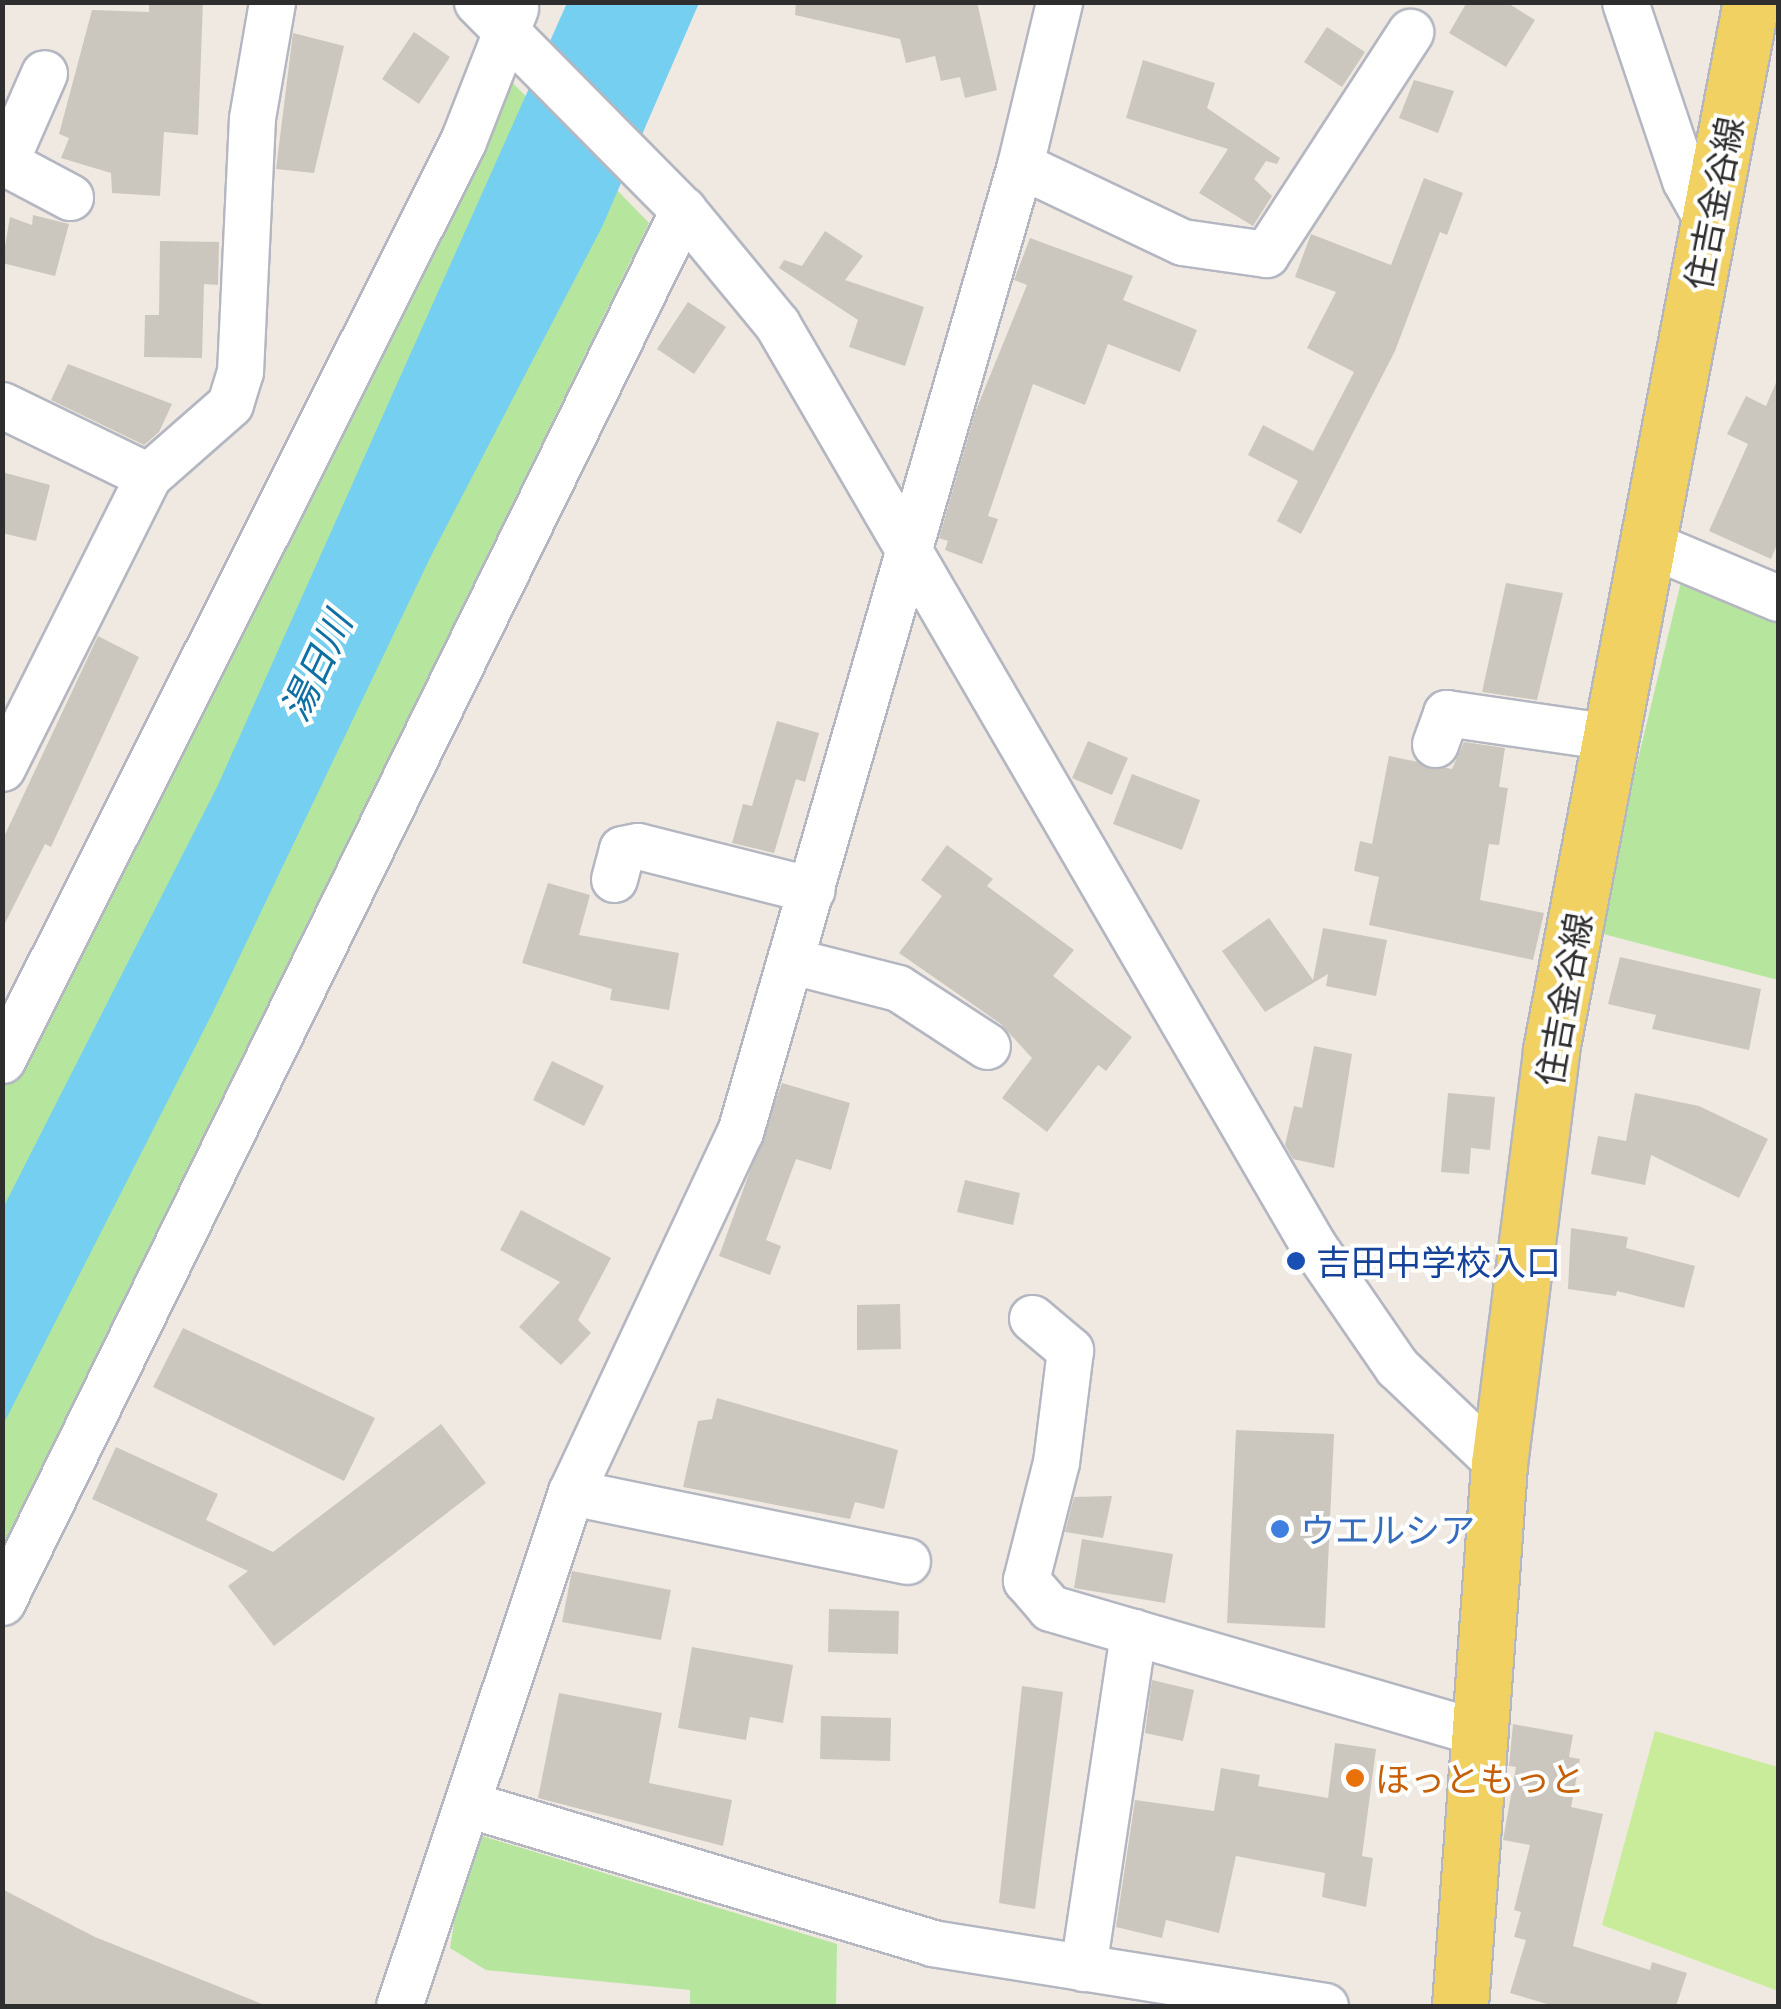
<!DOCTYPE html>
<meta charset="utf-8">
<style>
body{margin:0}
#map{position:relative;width:1781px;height:2009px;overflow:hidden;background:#efe9e1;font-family:Lato,"Noto Sans JP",sans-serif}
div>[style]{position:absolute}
.green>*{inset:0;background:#b6e59e}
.pitch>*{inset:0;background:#c9ec9a}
.water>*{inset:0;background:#75cff0}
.building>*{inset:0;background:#cbc7bf}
.roads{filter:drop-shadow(2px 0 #b4b7c1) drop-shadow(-2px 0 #b4b7c1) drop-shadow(0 2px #b4b7c1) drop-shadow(0 -2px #b4b7c1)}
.minor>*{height:45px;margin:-22.5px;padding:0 22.5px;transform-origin:22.5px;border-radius:22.5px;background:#fff}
.major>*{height:55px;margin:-27.5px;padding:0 27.5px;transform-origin:27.5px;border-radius:27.5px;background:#f2d163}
.dots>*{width:28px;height:28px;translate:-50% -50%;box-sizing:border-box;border:5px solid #fff;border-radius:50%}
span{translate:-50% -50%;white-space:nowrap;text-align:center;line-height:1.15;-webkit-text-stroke:8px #fff;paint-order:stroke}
.street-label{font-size:35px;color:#2e2e2e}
.transit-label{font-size:35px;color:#164399}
.left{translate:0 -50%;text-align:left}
.shop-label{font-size:35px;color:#366cbe}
.food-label{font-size:35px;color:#c56008}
.water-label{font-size:38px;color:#0d6fa3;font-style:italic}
.frame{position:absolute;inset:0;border:5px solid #2e2e2e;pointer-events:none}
</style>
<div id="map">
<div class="green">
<i style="clip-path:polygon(505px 75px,649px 223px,3px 1549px,3px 1067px)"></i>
<i style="clip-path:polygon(1682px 578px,1778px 621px,1778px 980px,1596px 932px)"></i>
<i style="clip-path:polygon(469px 1832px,837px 1944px,836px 2006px,690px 2006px,690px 1990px,486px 1970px,450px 1948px)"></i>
</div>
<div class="pitch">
<i style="clip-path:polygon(1655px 1731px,1778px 1767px,1778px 1991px,1602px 1925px)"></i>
</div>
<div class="water">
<i style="clip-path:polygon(567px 3px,699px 3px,602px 227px,431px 556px,215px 1008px,3px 1425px,3px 1208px,218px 785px)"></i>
</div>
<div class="building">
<i style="clip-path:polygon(149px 2px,203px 2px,198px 135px,164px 132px,160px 196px,112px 193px,111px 173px,61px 158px,69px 138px,59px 134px,92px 10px,149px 12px)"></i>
<i style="clip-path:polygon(796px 2px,977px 2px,997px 90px,965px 98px,960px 77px,941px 81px,935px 56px,906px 63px,900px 39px,795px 15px)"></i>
<i style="clip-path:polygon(1467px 2px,1506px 2px,1535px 20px,1506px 67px,1449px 33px)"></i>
<i style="clip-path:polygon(1327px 27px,1365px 52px,1342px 87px,1304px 62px)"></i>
<i style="clip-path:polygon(414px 32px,450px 57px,419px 104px,382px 79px)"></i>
<i style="clip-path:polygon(293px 33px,344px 46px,314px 173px,276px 169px)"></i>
<i style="clip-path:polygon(1143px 60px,1215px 83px,1207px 108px,1280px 158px,1277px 164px,1266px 161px,1254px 179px,1272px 196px,1253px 226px,1199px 193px,1228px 149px,1126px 118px)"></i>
<i style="clip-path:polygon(1414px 80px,1454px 91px,1438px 133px,1399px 118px)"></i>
<i style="clip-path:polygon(1424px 178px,1463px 193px,1447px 235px,1440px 232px,1395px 351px,1301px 534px,1277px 521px,1298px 481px,1248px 455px,1263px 425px,1313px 451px,1354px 372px,1307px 348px,1336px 292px,1295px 277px,1311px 234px,1391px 265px)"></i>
<i style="clip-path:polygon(33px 215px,69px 224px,55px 276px,2px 263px,10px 217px,32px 225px)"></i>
<i style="clip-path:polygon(825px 231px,863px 256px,845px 280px,924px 307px,905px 366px,849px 347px,858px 320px,779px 268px,784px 260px,802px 266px)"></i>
<i style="clip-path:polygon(1030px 238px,1133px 276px,1123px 300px,1197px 330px,1180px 372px,1108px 344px,1085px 405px,1033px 384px,988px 516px,998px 519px,982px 564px,945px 550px,948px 541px,939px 538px,976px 410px,1027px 285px,1014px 280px)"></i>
<i style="clip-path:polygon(160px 241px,219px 242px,218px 285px,204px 284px,202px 358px,144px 357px,145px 315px,159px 315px)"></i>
<i style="clip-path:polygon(688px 302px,726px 327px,694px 374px,657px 349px)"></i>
<i style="clip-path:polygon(68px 364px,172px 404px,159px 432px,144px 445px,51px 400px)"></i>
<i style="clip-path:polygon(1778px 378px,1778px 542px,1771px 559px,1709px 531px,1748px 444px,1727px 434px,1746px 396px,1766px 406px)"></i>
<i style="clip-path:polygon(2px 472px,50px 485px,36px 541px,2px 533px)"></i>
<i style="clip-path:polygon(1506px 583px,1563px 593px,1537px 700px,1482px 692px)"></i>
<i style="clip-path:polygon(98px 636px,139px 657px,51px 847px,45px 844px,2px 929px,2px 841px)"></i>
<i style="clip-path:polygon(777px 721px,819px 733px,805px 782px,796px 779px,774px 853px,732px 843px,743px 804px,752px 806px)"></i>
<i style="clip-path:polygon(1088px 741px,1128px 758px,1112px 795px,1072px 778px)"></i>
<i style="clip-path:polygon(1464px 742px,1505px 748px,1499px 787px,1508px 788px,1499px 845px,1489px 844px,1480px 900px,1544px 913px,1533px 960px,1369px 925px,1379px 877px,1354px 871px,1360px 841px,1372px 844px,1389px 756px,1452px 769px)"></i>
<i style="clip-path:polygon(1132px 774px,1200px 800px,1182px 850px,1113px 824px)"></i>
<i style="clip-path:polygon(947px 845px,993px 879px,987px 886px,1074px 950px,1053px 976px,1132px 1037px,1106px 1071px,1098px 1065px,1047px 1132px,1002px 1098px,1032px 1058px,1001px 1024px,899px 953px,942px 896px,921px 880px)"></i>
<i style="clip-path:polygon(548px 883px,590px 895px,579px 935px,679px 953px,669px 1010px,610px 1000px,612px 989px,522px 963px)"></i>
<i style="clip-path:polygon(1269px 918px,1313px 980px,1323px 928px,1387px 940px,1376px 996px,1326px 986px,1328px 974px,1265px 1012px,1222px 951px)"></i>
<i style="clip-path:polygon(1620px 957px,1761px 989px,1749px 1050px,1652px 1029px,1656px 1015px,1608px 1004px)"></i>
<i style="clip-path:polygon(1314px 1046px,1352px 1054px,1334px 1168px,1293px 1159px,1285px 1145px,1294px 1106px,1302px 1108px)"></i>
<i style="clip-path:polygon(552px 1061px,604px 1086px,584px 1126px,533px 1100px)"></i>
<i style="clip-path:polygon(782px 1083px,850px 1103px,831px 1170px,796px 1159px,766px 1240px,781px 1246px,770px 1275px,719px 1256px)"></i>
<i style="clip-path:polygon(1448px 1093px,1495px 1097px,1490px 1150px,1471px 1148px,1469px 1174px,1441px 1172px)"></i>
<i style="clip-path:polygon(1635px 1093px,1699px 1106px,1768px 1139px,1739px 1198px,1651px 1155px,1645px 1185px,1591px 1174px,1598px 1136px,1626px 1141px)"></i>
<i style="clip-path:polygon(965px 1180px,1020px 1193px,1013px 1225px,957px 1212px)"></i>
<i style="clip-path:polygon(521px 1210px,611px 1258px,578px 1320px,591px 1333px,561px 1365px,519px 1327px,560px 1282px,500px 1250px)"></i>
<i style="clip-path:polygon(1571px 1228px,1628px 1237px,1626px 1248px,1695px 1266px,1684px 1308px,1617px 1291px,1616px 1296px,1568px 1289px)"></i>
<i style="clip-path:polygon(900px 1304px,901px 1349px,857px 1350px,857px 1305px)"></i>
<i style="clip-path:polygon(183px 1328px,375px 1418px,344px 1481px,153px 1387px)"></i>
<i style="clip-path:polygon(717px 1398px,898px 1450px,884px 1509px,855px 1502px,850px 1519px,683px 1487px,698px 1421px,712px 1419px)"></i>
<i style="clip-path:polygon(441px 1424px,486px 1483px,274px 1646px,228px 1586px,248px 1571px,92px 1499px,116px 1447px,218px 1494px,206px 1520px,273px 1552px)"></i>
<i style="clip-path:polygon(1236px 1430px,1334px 1434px,1325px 1628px,1227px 1623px)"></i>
<i style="clip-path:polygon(1112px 1496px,1103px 1538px,1065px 1532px,1074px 1497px)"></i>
<i style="clip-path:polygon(1082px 1539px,1173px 1554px,1165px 1603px,1074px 1588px)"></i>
<i style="clip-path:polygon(572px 1571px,671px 1590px,661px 1640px,562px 1622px)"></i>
<i style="clip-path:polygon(829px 1609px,899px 1611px,898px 1654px,828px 1652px)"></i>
<i style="clip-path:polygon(692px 1647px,793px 1665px,783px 1723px,750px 1717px,746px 1740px,678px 1728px)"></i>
<i style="clip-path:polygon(1152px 1680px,1194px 1690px,1183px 1741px,1145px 1733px)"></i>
<i style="clip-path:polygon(1022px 1686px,1063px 1692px,1035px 1909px,999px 1903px)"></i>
<i style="clip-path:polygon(559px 1693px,662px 1713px,649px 1783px,732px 1800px,723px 1846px,538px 1798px)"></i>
<i style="clip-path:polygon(821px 1716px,891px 1718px,890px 1761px,820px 1759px)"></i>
<i style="clip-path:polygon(1513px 1724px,1573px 1735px,1569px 1757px,1580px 1759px,1571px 1807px,1603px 1814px,1573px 1946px,1650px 1970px,1652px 1962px,1687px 1973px,1676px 2006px,1554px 2006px,1510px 1993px,1526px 1940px,1514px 1937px,1521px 1912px,1514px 1910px,1530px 1845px,1503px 1840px,1516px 1767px,1509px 1766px)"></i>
<i style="clip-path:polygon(1335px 1743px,1376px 1749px,1362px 1856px,1373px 1858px,1366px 1907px,1322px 1897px,1325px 1873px,1236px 1856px,1219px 1933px,1166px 1920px,1162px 1938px,1116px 1927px,1135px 1800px,1214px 1811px,1221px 1768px,1260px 1775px,1258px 1786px,1328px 1798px)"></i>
<i style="clip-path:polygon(2px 1889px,95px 1937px,267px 2006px,2px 2006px)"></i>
</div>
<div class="roads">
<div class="minor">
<i style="left:477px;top:2px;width:293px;rotate:45.3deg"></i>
<i style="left:683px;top:210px;width:148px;rotate:50.5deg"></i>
<i style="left:777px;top:324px;width:1066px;rotate:59.8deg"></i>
<i style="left:1313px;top:1245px;width:148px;rotate:55.5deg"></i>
<i style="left:1397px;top:1367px;width:141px;rotate:43.6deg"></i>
<i style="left:1625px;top:2px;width:188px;rotate:71.4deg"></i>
<i style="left:1685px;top:180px;width:49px;rotate:60.8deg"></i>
<i style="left:2px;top:161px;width:77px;rotate:27.9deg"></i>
<i style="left:5px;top:162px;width:97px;rotate:-66.3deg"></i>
<i style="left:1020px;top:165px;width:179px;rotate:25.4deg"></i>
<i style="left:1182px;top:242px;width:85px;rotate:8.1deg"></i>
<i style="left:1266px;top:254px;width:265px;rotate:-57deg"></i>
<i style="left:2px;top:405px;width:162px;rotate:25.9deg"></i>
<i style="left:1649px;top:544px;width:140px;rotate:22.7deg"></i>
<i style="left:1435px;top:744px;width:33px;rotate:-70deg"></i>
<i style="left:1446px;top:713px;width:167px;rotate:8.3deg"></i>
<i style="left:2px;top:768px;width:326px;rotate:-63.4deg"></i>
<i style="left:148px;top:476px;width:109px;rotate:-41.3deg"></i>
<i style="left:230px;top:404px;width:34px;rotate:-73deg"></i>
<i style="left:240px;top:372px;width:254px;rotate:-87.3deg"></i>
<i style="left:252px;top:118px;width:118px;rotate:-80.2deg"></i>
<i style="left:614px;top:879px;width:31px;rotate:-75deg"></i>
<i style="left:622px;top:849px;width:16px;rotate:-11deg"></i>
<i style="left:638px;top:846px;width:179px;rotate:14.2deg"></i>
<i style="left:792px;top:961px;width:109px;rotate:14.3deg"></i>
<i style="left:898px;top:988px;width:106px;rotate:33.1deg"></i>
<i style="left:2px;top:1060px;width:1028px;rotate:-63.36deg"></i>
<i style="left:463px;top:141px;width:143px;rotate:-68.6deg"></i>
<i style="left:1032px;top:1318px;width:50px;rotate:40.1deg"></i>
<i style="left:1070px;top:1350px;width:113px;rotate:97.1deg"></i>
<i style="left:1056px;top:1462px;width:122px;rotate:104.3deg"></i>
<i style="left:1026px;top:1580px;width:37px;rotate:49deg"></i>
<i style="left:1050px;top:1608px;width:449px;rotate:16.2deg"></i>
<i style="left:571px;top:1492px;width:343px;rotate:11.6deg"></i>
<i style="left:2px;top:1602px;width:1550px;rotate:-63.93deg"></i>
<i style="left:467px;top:1804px;width:485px;rotate:16.6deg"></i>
<i style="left:932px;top:1943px;width:398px;rotate:9.1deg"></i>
<i style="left:1083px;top:1968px;width:340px;rotate:-81.5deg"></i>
<i style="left:399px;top:2006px;width:542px;rotate:-71.5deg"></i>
<i style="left:571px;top:1492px;width:398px;rotate:-64.9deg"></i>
<i style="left:740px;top:1132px;width:1007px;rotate:-73.85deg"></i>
<i style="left:1020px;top:165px;width:168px;rotate:-76.5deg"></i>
</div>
<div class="major">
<i style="left:1460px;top:2006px;width:543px;rotate:-85.88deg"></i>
<i style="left:1499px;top:1464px;width:417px;rotate:-82.8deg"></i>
<i style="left:1551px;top:1050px;width:1067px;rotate:-79.2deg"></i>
</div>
</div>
<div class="dots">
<i style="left:1296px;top:1261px;background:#1a4fb4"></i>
<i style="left:1280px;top:1529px;background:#3f7fe0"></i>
<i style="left:1355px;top:1778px;background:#e8710a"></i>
</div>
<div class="street-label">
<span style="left:1713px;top:203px;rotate:-79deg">住吉金谷線</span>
<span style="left:1563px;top:999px;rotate:-80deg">住吉金谷線</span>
</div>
<div class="transit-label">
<span class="left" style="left:1316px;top:1261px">吉田中学校入口</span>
</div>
<div class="shop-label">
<span class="left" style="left:1300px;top:1529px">ウエルシア</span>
</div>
<div class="food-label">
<span class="left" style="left:1375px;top:1778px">ほっともっと</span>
</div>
<div class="water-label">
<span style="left:316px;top:666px;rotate:-65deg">湯日川</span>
</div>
<div class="frame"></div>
</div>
